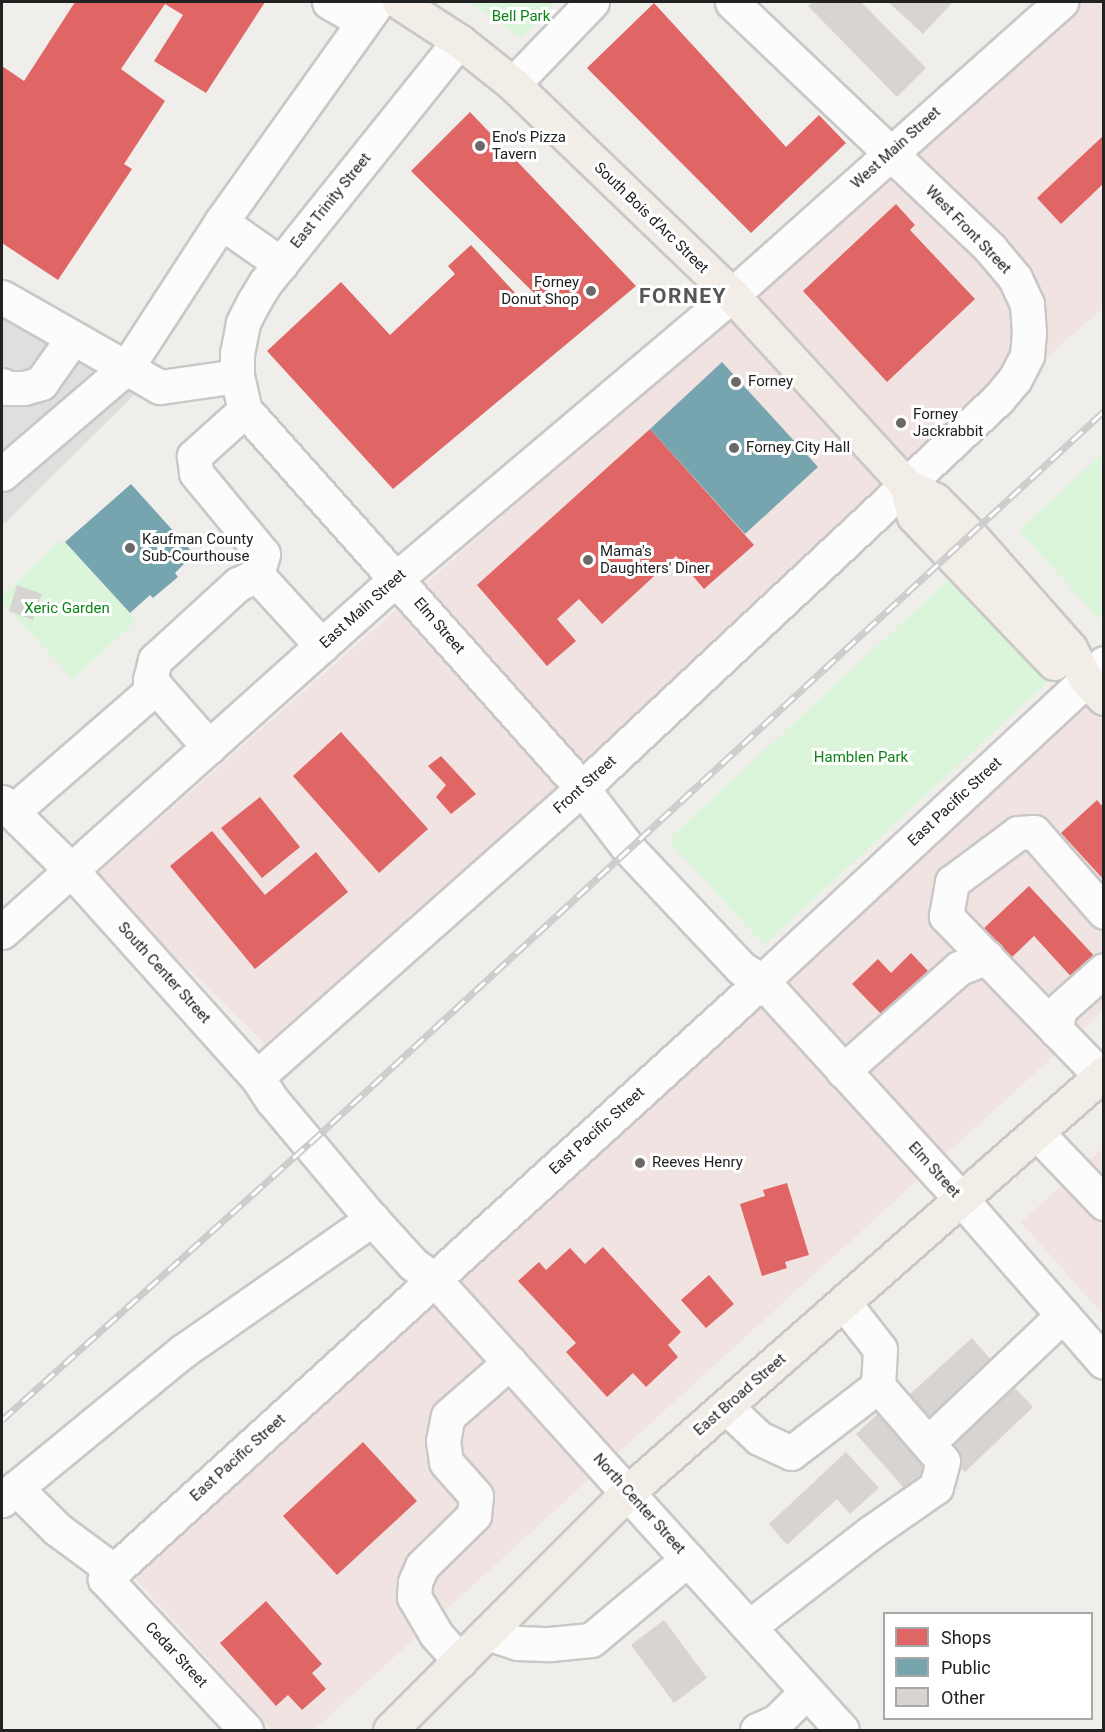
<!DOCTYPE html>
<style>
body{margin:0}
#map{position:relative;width:1105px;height:1732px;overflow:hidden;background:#f0eeeb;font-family:Roboto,sans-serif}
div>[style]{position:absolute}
.commercial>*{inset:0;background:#f1e3e1}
.park>*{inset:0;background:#daf5da}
.parking>*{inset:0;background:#e0dfde}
.shops>*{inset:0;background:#e06666}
.public>*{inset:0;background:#76a5af}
.building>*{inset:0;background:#d7d4d2}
.roads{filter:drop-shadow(2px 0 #c9c8c7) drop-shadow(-2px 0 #c9c8c7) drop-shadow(0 2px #c9c8c7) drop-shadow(0 -2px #c9c8c7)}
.minor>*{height:33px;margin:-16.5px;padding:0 16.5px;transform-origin:16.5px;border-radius:16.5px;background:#fdfcfc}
.major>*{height:33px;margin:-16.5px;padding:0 16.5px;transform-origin:16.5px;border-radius:16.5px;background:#f3ede7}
.rail>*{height:7px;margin-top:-3.5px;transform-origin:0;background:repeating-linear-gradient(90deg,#fff 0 14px,#ccc 0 28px);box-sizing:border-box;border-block:2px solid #ccc}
.dots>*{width:16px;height:16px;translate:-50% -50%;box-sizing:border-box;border:3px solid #fff;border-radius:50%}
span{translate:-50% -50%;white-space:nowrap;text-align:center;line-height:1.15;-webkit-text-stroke:6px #fff;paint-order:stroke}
.park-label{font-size:15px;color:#0c8416}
.poi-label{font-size:15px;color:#222}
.left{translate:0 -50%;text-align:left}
.right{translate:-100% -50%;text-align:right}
.street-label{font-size:15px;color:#222}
.district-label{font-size:21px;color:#555;font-weight:700;letter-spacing:1.5px}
.frame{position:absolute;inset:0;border:3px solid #222;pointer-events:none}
.legend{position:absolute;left:883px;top:1612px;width:210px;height:108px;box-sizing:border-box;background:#fff;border:2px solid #a7a7a7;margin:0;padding:8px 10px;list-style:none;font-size:18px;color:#222}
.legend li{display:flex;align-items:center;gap:12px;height:30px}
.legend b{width:30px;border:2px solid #a7a7a7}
</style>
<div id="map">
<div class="commercial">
<i style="clip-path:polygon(1084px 2px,1103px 2px,1103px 308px,265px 1044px,94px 877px)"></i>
<i style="clip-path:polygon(1103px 671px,1103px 1011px,314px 1730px,272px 1730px,135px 1578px)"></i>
<i style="clip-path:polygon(1103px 1148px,1103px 1315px,1021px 1222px)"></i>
</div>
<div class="park">
<i style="clip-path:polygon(468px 2px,556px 2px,522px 38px)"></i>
<i style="clip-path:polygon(1103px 453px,1104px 613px,1098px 618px,1019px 530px)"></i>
<i style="clip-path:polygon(65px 542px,136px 621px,73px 679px,2px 602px,2px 597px,57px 543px)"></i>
<i style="clip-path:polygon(958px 571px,1054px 676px,764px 945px,668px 840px)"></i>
</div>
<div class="parking">
<i style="clip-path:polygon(2px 316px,134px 395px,2px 526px)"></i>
</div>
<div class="shops">
<i style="clip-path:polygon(75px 2px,265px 2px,206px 93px,154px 61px,183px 15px,165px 4px,121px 69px,165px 101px,124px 164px,132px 169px,58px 280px,2px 243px,2px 66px,24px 81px)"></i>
<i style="clip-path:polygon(654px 3px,786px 147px,819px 115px,846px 143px,751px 233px,587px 68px)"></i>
<i style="clip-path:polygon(470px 112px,636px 286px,393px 489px,267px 351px,341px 282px,390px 335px,455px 274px,448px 266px,471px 245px,527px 306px,537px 296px,411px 171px)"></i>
<i style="clip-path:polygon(1104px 135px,1104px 183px,1061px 224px,1037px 198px)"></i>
<i style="clip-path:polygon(896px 204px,915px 225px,910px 230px,975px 299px,887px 382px,803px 291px)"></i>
<i style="clip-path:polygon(650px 429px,754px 545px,704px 589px,676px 556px,602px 624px,579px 599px,557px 619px,576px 641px,547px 666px,477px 585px)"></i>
<i style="clip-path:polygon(341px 732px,428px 829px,379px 873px,293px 776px)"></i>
<i style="clip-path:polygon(441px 756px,476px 794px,451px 814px,436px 797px,446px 785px,428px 766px)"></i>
<i style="clip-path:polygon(260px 797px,300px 847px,262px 878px,221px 828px)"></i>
<i style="clip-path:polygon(1097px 800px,1104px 808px,1104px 880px,1061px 833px)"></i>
<i style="clip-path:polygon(212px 831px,265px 895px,316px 852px,348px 892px,255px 969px,170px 866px)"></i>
<i style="clip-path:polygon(1029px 886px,1098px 960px,1075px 981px,1034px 936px,1009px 960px,981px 931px)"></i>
<i style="clip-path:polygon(911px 953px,928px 971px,882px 1015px,852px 984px,878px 959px,891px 973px)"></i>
<i style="clip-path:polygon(787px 1183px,809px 1255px,785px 1262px,787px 1268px,762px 1276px,740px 1204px,765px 1196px,763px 1190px)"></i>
<i style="clip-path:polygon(603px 1247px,681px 1332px,668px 1345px,678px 1357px,646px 1387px,633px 1373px,607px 1397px,566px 1352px,576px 1343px,518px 1281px,539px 1262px,546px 1270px,570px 1248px,585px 1264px)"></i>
<i style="clip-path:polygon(709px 1275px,734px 1304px,706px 1328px,681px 1300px)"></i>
<i style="clip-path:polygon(363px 1442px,417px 1501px,337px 1575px,283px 1516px)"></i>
<i style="clip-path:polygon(266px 1601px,322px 1664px,312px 1673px,326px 1689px,302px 1710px,288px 1695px,276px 1706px,220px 1643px)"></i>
</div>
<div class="public">
<i style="clip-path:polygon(722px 362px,818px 467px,745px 534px,650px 429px)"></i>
<i style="clip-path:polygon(131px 484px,194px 554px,175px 573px,178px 577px,153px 598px,150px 595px,130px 613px,65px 542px)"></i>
</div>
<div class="building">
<i style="clip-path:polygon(813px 2px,861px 2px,926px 68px,897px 97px,808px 6px)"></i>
<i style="clip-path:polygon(888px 2px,953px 2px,923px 34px)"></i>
<i style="clip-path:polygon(17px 585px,42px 594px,33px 620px,9px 611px)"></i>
<i style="clip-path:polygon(972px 1338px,993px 1362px,920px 1427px,900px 1403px)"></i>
<i style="clip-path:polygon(1015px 1388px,1033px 1407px,965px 1472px,946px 1452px)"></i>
<i style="clip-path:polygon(881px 1411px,930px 1466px,905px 1489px,856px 1434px)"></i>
<i style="clip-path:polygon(846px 1452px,879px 1488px,850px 1514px,837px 1499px,787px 1545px,769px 1524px)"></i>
<i style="clip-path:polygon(664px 1620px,707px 1678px,674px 1703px,631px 1645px)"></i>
</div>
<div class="roads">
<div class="minor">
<i style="left:329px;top:2px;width:39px;rotate:30deg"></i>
<i style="left:459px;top:41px;width:310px;rotate:128.7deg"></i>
<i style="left:265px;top:283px;width:21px;rotate:121deg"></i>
<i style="left:254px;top:301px;width:25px;rotate:117deg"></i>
<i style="left:243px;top:323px;width:31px;rotate:101deg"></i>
<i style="left:237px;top:353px;width:23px;rotate:90deg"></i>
<i style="left:237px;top:376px;width:35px;rotate:77deg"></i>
<i style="left:245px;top:410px;width:506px;rotate:48.28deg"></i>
<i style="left:582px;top:788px;width:77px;rotate:52.4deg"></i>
<i style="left:629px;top:849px;width:163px;rotate:46.7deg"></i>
<i style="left:741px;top:968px;width:25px;rotate:32deg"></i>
<i style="left:762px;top:981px;width:297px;rotate:47.6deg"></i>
<i style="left:962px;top:1200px;width:215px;rotate:48.8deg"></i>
<i style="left:513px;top:84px;width:114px;rotate:-46.1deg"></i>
<i style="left:281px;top:264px;width:73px;rotate:-145deg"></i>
<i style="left:221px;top:222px;width:270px;rotate:-54.5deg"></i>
<i style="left:2px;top:297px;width:182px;rotate:29.7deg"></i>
<i style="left:160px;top:387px;width:78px;rotate:-8.1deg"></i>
<i style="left:2px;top:385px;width:6px;rotate:31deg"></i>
<i style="left:7px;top:388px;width:17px"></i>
<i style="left:24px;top:388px;width:18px;rotate:-16deg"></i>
<i style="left:41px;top:383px;width:54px;rotate:-54.8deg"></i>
<i style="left:245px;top:410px;width:69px;rotate:138deg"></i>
<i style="left:194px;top:456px;width:17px;rotate:83deg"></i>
<i style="left:196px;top:473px;width:105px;rotate:50.4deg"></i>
<i style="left:263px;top:554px;width:22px;rotate:106deg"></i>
<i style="left:2px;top:474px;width:165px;rotate:-40.6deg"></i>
<i style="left:127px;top:367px;width:173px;rotate:-57deg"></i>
<i style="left:209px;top:747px;width:89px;rotate:-131.4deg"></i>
<i style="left:150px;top:680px;width:21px;rotate:-76deg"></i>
<i style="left:155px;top:660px;width:113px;rotate:-42.5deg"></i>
<i style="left:238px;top:584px;width:21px;rotate:-25deg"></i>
<i style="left:257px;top:575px;width:96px;rotate:47.5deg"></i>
<i style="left:2px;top:802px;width:97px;rotate:44.6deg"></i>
<i style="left:71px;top:870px;width:278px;rotate:48.1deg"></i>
<i style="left:257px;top:1077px;width:27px;rotate:57deg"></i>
<i style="left:272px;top:1100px;width:155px;rotate:50deg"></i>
<i style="left:372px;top:1219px;width:61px;rotate:47.7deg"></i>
<i style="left:413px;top:1264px;width:26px;rotate:36deg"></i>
<i style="left:434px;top:1279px;width:608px;rotate:47.87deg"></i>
<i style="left:12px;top:812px;width:191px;rotate:-41deg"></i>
<i style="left:2px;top:932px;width:530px;rotate:-41.87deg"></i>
<i style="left:397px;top:578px;width:439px;rotate:-40.2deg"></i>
<i style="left:732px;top:295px;width:441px;rotate:-41.7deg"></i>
<i style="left:1056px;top:1030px;width:20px;rotate:-81deg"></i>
<i style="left:1059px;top:1010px;width:60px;rotate:-41.6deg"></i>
<i style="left:843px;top:1071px;width:155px;rotate:-41.6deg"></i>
<i style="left:959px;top:968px;width:30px;rotate:-21deg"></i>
<i style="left:1101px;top:1076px;width:223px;rotate:-134.1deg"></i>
<i style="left:946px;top:916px;width:35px;rotate:-80deg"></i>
<i style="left:952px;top:882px;width:82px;rotate:-36.6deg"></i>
<i style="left:1018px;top:833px;width:16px;rotate:-4deg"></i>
<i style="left:1034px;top:832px;width:106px;rotate:48.8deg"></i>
<i style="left:257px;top:1077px;width:435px;rotate:-41.6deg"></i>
<i style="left:582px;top:788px;width:570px;rotate:-43.08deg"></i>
<i style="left:998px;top:399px;width:26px;rotate:-50deg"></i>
<i style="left:1015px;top:379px;width:27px;rotate:-63deg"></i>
<i style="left:1027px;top:355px;width:22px;rotate:-85deg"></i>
<i style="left:1029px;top:333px;width:29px;rotate:-94deg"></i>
<i style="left:1027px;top:304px;width:29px;rotate:-115deg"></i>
<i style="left:1015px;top:278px;width:39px;rotate:-130deg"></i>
<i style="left:990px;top:248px;width:356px;rotate:-136.4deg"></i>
<i style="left:1037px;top:1133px;width:97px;rotate:46.3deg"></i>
<i style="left:844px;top:1303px;width:58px;rotate:52deg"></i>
<i style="left:880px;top:1349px;width:37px;rotate:93deg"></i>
<i style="left:726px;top:1407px;width:45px;rotate:43.2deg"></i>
<i style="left:759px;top:1438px;width:35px;rotate:25deg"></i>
<i style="left:791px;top:1453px;width:110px;rotate:-37.6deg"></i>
<i style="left:878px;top:1386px;width:99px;rotate:49.1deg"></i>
<i style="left:943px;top:1461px;width:27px;rotate:105deg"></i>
<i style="left:936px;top:1487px;width:80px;rotate:145.1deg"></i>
<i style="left:870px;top:1533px;width:153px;rotate:142.2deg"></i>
<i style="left:928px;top:1443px;width:186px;rotate:-43.5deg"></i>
<i style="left:16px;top:1488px;width:216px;rotate:-39.4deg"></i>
<i style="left:183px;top:1351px;width:231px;rotate:-34.9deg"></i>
<i style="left:2px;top:1500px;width:18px;rotate:-41deg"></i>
<i style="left:16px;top:1488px;width:58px;rotate:45deg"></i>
<i style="left:57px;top:1529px;width:71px;rotate:36.4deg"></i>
<i style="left:487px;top:1633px;width:32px;rotate:18deg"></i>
<i style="left:517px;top:1643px;width:33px;rotate:2deg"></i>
<i style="left:550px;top:1644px;width:41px;rotate:-5.6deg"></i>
<i style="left:591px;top:1640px;width:126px;rotate:-39.9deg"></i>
<i style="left:460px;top:1661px;width:36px;rotate:-132deg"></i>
<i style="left:436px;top:1634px;width:43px;rotate:-120.7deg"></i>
<i style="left:414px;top:1597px;width:15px;rotate:-86deg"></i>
<i style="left:415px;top:1582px;width:17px;rotate:-66deg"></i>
<i style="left:422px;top:1566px;width:73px;rotate:-44.4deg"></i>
<i style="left:474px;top:1515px;width:19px;rotate:-84deg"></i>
<i style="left:476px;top:1496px;width:45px;rotate:-131.4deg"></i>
<i style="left:446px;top:1462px;width:21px;rotate:-98deg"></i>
<i style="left:443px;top:1441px;width:25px;rotate:-79deg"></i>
<i style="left:448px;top:1416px;width:82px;rotate:-41.1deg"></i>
<i style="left:246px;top:1730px;width:207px;rotate:-133deg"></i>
<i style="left:105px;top:1579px;width:888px;rotate:-42.31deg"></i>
<i style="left:762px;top:981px;width:467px;rotate:-42.9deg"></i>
<i style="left:757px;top:1730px;width:22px;rotate:-24deg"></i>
<i style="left:777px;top:1721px;width:42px;rotate:-45deg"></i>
</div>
<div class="major">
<i style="left:399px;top:2px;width:72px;rotate:33deg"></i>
<i style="left:459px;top:41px;width:69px;rotate:38.5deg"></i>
<i style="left:513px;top:84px;width:304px;rotate:43.9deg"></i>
<i style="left:732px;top:295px;width:258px;rotate:47.5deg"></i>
<i style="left:906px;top:485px;width:33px;rotate:27deg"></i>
<i style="left:935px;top:500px;width:49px;rotate:45deg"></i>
<i style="left:970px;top:535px;width:151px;rotate:48.5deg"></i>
<i style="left:1070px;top:648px;width:35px;rotate:63deg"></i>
<i style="left:1086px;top:679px;width:26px;rotate:47deg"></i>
<i style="left:906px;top:485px;width:32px;rotate:76deg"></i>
<i style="left:914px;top:516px;width:203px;rotate:46.4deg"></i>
<i style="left:390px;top:1730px;width:337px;rotate:-45deg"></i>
<i style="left:628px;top:1492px;width:634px;rotate:-41.36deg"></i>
</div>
</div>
<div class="rail">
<i style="left:2px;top:1420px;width:414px;rotate:-42deg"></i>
<i style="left:310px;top:1143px;width:1080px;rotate:-42.67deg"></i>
</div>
<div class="dots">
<i style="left:480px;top:146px;background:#6a6968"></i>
<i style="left:591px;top:291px;background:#6a6968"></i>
<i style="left:736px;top:382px;background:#6a6968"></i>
<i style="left:901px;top:423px;background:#6a6968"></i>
<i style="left:734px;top:448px;background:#6a6968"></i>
<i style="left:130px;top:548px;background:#6a6968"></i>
<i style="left:588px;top:560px;background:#6a6968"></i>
<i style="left:640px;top:1163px;background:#6a6968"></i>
</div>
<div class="park-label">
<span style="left:521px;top:17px">Bell Park</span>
<span style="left:67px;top:609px">Xeric Garden</span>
<span style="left:861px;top:758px">Hamblen Park</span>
</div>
<div class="poi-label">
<span class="left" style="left:492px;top:146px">Eno's Pizza<br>Tavern</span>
<span class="right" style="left:579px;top:291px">Forney<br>Donut Shop</span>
<span class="left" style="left:748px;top:382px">Forney</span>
<span class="left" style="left:913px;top:423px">Forney<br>Jackrabbit</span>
<span class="left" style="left:746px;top:448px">Forney City Hall</span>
<span class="left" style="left:142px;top:548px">Kaufman County<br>Sub-Courthouse</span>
<span class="left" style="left:600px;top:560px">Mama's<br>Daughters' Diner</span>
<span class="left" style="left:652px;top:1163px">Reeves Henry</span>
</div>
<div class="street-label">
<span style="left:896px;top:148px;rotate:-42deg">West Main Street</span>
<span style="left:331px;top:201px;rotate:-51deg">East Trinity Street</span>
<span style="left:651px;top:218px;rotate:44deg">South Bois d'Arc Street</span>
<span style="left:968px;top:230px;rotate:46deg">West Front Street</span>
<span style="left:363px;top:609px;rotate:-42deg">East Main Street</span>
<span style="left:439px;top:626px;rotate:49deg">Elm Street</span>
<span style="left:585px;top:785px;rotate:-42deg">Front Street</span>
<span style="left:955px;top:802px;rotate:-43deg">East Pacific Street</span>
<span style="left:164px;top:973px;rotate:48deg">South Center Street</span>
<span style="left:597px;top:1131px;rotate:-42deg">East Pacific Street</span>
<span style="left:934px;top:1170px;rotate:48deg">Elm Street</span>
<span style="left:740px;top:1395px;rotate:-41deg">East Broad Street</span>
<span style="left:238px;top:1458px;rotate:-42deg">East Pacific Street</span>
<span style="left:639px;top:1504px;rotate:48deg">North Center Street</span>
<span style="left:176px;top:1655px;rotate:47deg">Cedar Street</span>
</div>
<div class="district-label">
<span style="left:683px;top:296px">FORNEY</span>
</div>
<div class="frame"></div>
<ul class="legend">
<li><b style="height:16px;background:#e06666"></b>Shops</li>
<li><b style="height:16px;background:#76a5af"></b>Public</li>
<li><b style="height:16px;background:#d7d4d2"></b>Other</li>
</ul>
</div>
